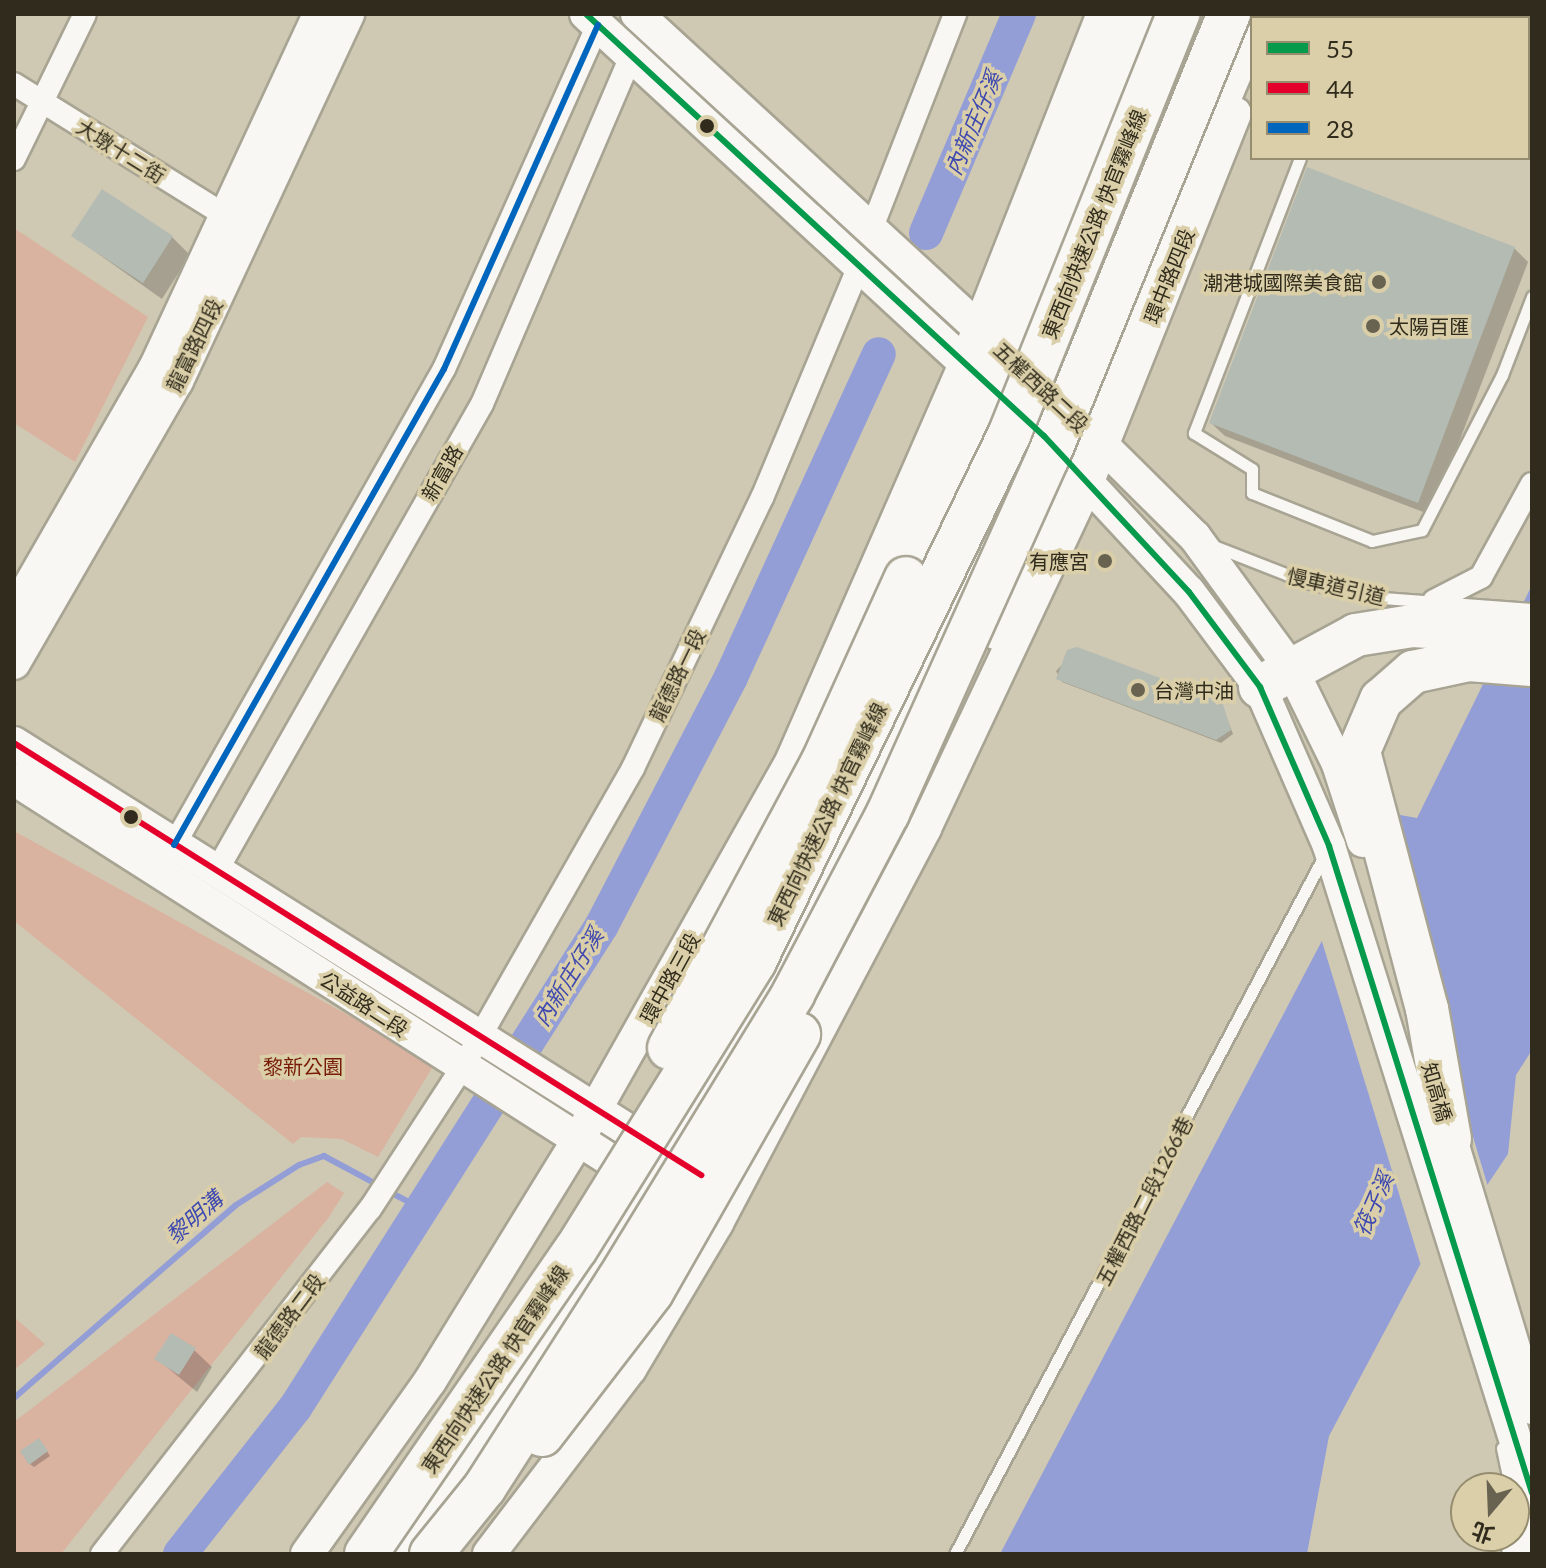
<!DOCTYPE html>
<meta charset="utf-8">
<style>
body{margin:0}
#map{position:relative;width:1546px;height:1568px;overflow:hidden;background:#cfc9b3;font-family:Lato,"Noto Sans TC",sans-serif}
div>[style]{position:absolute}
.green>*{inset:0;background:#dab2a0}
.water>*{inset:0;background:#949ed6}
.pier>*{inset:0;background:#cfc9b3}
.shadow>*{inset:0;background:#0003}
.stream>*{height:6px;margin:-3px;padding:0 3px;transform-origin:3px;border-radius:3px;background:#949ed6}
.river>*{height:34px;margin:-17px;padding:0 17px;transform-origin:17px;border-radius:17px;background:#949ed6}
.building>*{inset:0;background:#b4bbb3}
.roads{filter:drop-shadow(2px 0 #a8a493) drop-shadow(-2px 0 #a8a493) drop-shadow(0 2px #a8a493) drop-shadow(0 -2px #a8a493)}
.lane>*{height:11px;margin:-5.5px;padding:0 5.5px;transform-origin:5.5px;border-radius:5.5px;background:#f8f7f4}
.street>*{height:22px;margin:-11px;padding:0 11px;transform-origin:11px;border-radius:11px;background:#f8f7f4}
.secondary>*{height:32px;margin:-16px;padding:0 16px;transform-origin:16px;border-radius:16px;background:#f8f7f4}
.highway>*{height:42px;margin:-21px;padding:0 21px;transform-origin:21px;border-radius:21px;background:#f8f7f4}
.bridges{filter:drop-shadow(2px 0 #a8a493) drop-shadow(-2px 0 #a8a493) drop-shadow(0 2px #a8a493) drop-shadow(0 -2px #a8a493)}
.highway-bridge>*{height:42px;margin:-21px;padding:0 21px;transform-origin:21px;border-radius:21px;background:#f8f7f4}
.bus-1>*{height:6px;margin:-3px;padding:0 3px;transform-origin:3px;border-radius:3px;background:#059a4c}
.bus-2>*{height:6px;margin:-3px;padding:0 3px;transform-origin:3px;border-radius:3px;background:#e4002b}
.bus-3>*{height:6px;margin:-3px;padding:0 3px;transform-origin:3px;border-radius:3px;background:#0065bd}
.dots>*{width:22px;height:22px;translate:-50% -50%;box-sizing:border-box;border:4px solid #dacfa8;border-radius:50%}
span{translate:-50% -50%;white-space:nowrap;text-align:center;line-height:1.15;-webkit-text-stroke:7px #dacfa8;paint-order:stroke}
.street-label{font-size:20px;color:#302b1c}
.poi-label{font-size:20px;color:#302b1c}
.right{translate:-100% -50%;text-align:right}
.left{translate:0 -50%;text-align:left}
.park-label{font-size:20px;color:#781b06}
.water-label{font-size:22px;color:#3d48b0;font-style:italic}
.frame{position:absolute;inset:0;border:16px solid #302b1c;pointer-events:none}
.legend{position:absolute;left:1250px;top:16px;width:280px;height:144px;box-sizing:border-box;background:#dacfa8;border:2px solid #968d70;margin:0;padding:10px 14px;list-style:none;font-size:24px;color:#302b1c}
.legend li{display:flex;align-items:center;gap:16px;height:40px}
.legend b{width:40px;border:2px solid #968d70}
.north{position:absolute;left:1450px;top:1472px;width:80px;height:80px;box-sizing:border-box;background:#dacfa8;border:2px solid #968d70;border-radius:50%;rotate:199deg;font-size:22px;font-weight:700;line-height:32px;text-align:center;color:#302b1c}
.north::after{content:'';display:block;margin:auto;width:28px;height:36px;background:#686251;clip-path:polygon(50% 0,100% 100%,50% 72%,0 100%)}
</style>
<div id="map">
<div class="green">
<i style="clip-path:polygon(14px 228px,148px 317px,75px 462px,14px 423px)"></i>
<i style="clip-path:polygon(14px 831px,435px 1063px,378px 1157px,342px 1139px,301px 1137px,293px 1144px,14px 921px)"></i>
<i style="clip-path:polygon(327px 1182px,344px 1193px,329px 1217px,61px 1554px,14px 1554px,14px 1422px)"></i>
<i style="clip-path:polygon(14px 1317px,45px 1344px,14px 1370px)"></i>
</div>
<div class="water">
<i style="clip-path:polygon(1532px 585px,1532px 1050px,1516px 1075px,1508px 1154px,1463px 1221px,1429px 1248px,1329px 1436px,1307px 1554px,1000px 1554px,1389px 813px,1417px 818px)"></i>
</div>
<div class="pier">
<i style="clip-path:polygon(1379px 824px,1489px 1190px,1422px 1269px,1320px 935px)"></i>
</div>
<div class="shadow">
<i style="clip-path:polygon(73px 236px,172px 237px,190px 255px,162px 299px)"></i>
<i style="clip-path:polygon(1514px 248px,1528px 262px,1431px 515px,1225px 436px,1211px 423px)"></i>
<i style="clip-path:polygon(1077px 649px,1221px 703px,1233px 734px,1221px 743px,1062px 682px,1056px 671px)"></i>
<i style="clip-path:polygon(194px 1350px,212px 1367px,197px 1392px,157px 1359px)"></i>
<i style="clip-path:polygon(42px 1444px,50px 1456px,34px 1467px,30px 1464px)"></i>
</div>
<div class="stream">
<i style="left:388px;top:1191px;width:41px;rotate:27.8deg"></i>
<i style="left:14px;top:1398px;width:294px;rotate:-41deg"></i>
<i style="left:236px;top:1205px;width:75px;rotate:-32.4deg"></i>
<i style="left:299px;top:1165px;width:27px;rotate:-20deg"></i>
<i style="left:324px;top:1156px;width:61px;rotate:28.2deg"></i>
</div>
<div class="river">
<i style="left:926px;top:233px;width:238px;rotate:-67deg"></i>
<i style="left:180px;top:1554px;width:186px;rotate:-51.8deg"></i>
<i style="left:295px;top:1408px;width:572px;rotate:-57.56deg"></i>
<i style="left:602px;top:925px;width:280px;rotate:-62.5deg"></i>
<i style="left:731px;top:677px;width:355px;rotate:-65.4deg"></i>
</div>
<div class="building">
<i style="clip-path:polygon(1307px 167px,1515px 247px,1418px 503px,1209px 423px)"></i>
<i style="clip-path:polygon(102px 189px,173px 236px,143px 283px,71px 236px)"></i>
<i style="clip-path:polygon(1077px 647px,1222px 701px,1231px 730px,1216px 740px,1056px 679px,1067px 650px)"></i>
<i style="clip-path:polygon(171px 1333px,196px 1348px,179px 1375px,154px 1359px)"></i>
<i style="clip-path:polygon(39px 1438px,48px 1451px,29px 1465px,20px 1451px)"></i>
</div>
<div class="roads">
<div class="lane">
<i style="left:1373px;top:18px;width:4px;rotate:-76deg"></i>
<i style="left:1300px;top:158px;width:295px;rotate:111.1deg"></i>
<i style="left:1194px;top:433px;width:68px;rotate:31.8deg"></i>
<i style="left:1252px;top:469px;width:24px;rotate:90deg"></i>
<i style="left:1252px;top:493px;width:129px;rotate:21.8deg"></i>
<i style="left:1372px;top:541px;width:51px;rotate:-12.4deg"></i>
<i style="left:1422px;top:530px;width:174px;rotate:-62.7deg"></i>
<i style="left:1502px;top:375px;width:84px;rotate:-69deg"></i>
<i style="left:1214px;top:546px;width:102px;rotate:21.3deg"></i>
<i style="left:1309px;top:583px;width:62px;rotate:13.1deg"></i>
<i style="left:1369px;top:597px;width:163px;rotate:4.2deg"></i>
<i style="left:1502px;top:1448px;width:39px;rotate:78deg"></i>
<i style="left:955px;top:1554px;width:792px;rotate:-62.14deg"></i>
<i style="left:1507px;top:1554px;width:18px;rotate:-81deg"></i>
</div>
<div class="street">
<i style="left:14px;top:84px;width:252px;rotate:31.9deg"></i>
<i style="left:14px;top:159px;width:161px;rotate:-63.9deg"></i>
<i style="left:871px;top:230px;width:232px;rotate:-68.7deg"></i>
<i style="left:1434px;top:601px;width:53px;rotate:-27.1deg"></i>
<i style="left:1481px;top:577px;width:106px;rotate:-61.3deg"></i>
<i style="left:174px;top:845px;width:547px;rotate:-60.44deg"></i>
<i style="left:444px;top:369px;width:377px;rotate:-65.9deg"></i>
<i style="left:216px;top:872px;width:538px;rotate:-60.39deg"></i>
<i style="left:482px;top:404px;width:379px;rotate:-66.8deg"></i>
<i style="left:102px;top:1554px;width:437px;rotate:-52.2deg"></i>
<i style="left:370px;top:1209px;width:168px;rotate:-56.9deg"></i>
<i style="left:462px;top:1068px;width:345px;rotate:-60.3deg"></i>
<i style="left:633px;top:768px;width:299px;rotate:-64.5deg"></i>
<i style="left:762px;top:498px;width:251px;rotate:-67.3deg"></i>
</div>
<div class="secondary">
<i style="left:586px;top:14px;width:623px;rotate:42.66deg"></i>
<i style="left:1044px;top:436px;width:213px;rotate:47.1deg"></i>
<i style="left:1189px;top:592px;width:119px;rotate:53.2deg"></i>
<i style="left:1260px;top:687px;width:173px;rotate:66.5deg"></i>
<i style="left:1329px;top:846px;width:678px;rotate:72.58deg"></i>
<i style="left:637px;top:14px;width:483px;rotate:42.6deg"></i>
<i style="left:1274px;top:18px;width:4px;rotate:-76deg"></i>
<i style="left:1068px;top:411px;width:179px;rotate:44.8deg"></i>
<i style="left:1195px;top:537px;width:165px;rotate:53.9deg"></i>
<i style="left:1292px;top:670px;width:105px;rotate:63.9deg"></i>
<i style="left:1338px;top:764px;width:81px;rotate:72deg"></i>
<i style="left:14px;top:613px;width:283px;rotate:-60.1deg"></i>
<i style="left:155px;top:368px;width:390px;rotate:-65.1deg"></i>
<i style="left:14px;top:663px;width:326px;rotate:-60deg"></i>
<i style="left:177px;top:381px;width:405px;rotate:-65deg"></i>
<i style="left:14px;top:743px;width:767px;rotate:32.22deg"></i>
<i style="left:14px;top:779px;width:749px;rotate:32.57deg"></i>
<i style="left:1444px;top:1116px;width:305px;rotate:73.2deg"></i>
<i style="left:492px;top:1419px;width:528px;rotate:-57.85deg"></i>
<i style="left:773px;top:972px;width:199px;rotate:-62.4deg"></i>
<i style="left:865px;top:796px;width:375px;rotate:-65.4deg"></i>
<i style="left:307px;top:1554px;width:212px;rotate:-54.6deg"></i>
<i style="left:430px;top:1381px;width:281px;rotate:-58.4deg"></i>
<i style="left:577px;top:1142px;width:438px;rotate:-60.6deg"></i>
<i style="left:792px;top:760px;width:432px;rotate:-66.4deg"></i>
<i style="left:965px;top:364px;width:376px;rotate:-68.5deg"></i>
<i style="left:407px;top:1554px;width:181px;rotate:-53.8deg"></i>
<i style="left:489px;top:1554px;width:233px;rotate:-52.7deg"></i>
<i style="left:630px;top:1369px;width:170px;rotate:-59.2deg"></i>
<i style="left:717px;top:1223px;width:446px;rotate:-62.2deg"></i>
<i style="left:925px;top:828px;width:383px;rotate:-64.8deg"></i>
<i style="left:1088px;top:481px;width:396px;rotate:-68.2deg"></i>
</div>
<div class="highway">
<i style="left:906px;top:578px;width:611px;rotate:-67.47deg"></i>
<i style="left:996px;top:628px;width:659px;rotate:-67.13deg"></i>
<i style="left:1260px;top:687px;width:109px;rotate:-28.4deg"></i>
<i style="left:1356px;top:635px;width:57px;rotate:-9.1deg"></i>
<i style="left:1412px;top:626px;width:120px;rotate:3.3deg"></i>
<i style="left:1450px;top:1139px;width:132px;rotate:-100deg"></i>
<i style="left:1427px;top:1009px;width:267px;rotate:-104.8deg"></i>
<i style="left:1359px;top:751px;width:56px;rotate:-66.7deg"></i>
<i style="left:1381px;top:700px;width:43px;rotate:-41.2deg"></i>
<i style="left:1413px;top:672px;width:57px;rotate:-12.1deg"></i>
<i style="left:1469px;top:660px;width:63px;rotate:4.5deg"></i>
<i style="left:1527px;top:1482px;width:60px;rotate:85.2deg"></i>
</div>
</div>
<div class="bridges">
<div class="highway-bridge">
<i style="left:669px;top:1048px;width:323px;rotate:-61.8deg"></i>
<i style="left:822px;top:763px;width:203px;rotate:-65.6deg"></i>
<i style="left:542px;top:1435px;width:180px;rotate:-52.4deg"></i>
<i style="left:652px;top:1292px;width:297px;rotate:-60.3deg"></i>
<i style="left:366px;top:1554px;width:370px;rotate:-55.5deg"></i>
<i style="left:576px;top:1249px;width:339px;rotate:-58.1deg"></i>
<i style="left:755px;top:961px;width:584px;rotate:-64.22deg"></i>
<i style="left:1009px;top:435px;width:454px;rotate:-68.1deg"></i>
<i style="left:431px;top:1554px;width:86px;rotate:-51.1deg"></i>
<i style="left:485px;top:1487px;width:246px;rotate:-57.3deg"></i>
<i style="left:618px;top:1280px;width:335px;rotate:-58.5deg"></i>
<i style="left:793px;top:994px;width:204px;rotate:-62.3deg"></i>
<i style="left:888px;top:813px;width:390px;rotate:-65.8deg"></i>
<i style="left:1048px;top:457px;width:479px;rotate:-67.8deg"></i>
</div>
</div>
<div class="bus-1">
<i style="left:586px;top:14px;width:623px;rotate:42.66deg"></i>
<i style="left:1044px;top:436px;width:213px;rotate:47.1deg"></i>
<i style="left:1189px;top:592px;width:119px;rotate:53.2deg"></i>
<i style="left:1260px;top:687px;width:173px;rotate:66.5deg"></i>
<i style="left:1329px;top:846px;width:678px;rotate:72.58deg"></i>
</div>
<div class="bus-2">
<i style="left:14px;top:743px;width:812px;rotate:32.16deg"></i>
</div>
<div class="bus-3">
<i style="left:174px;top:845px;width:547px;rotate:-60.44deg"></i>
<i style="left:444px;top:369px;width:377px;rotate:-65.9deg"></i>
</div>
<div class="dots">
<i style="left:707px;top:126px;background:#302b1c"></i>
<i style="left:1379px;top:282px;background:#686251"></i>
<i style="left:1373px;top:326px;background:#686251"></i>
<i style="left:1105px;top:561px;background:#686251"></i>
<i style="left:1138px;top:690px;background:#686251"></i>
<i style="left:131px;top:817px;background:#302b1c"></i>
</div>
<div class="street-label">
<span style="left:121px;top:151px;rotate:32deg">大墩十二街</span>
<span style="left:1094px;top:224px;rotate:-68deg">東西向快速公路 快官霧峰線</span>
<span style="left:1169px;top:276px;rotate:-68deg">環中路四段</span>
<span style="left:194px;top:345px;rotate:-64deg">龍富路四段</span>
<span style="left:1041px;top:387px;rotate:43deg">五權西路二段</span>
<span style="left:442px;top:473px;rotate:-60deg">新富路</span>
<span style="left:1336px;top:586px;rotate:13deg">慢車道引道</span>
<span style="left:677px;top:675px;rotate:-64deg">龍德路一段</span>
<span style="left:827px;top:814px;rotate:-64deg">東西向快速公路 快官霧峰線</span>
<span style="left:670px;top:978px;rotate:-61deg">環中路三段</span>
<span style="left:364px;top:1004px;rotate:33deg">公益路二段</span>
<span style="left:1437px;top:1092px;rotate:74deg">知高橋</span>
<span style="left:1144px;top:1201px;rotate:-63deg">五權西路二段1266巷</span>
<span style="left:289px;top:1316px;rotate:-53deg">龍德路二段</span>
<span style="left:495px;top:1369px;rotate:-56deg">東西向快速公路 快官霧峰線</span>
</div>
<div class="poi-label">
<span class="right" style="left:1363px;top:282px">潮港城國際美食館</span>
<span class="left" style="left:1389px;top:326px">太陽百匯</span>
<span class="right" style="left:1089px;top:561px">有應宮</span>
<span class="left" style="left:1154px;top:690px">台灣中油</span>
</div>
<div class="park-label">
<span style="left:303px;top:1066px">黎新公園</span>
</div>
<div class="water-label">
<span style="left:973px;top:123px;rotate:-67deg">內新庄仔溪</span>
<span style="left:568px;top:977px;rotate:-58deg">內新庄仔溪</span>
<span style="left:1373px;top:1204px;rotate:-66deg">筏子溪</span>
<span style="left:194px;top:1217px;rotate:-41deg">黎明溝</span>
</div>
<div class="frame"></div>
<ul class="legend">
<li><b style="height:10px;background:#059a4c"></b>55</li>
<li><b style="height:10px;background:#e4002b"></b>44</li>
<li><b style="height:10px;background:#0065bd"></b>28</li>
</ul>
<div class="north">北</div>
</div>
